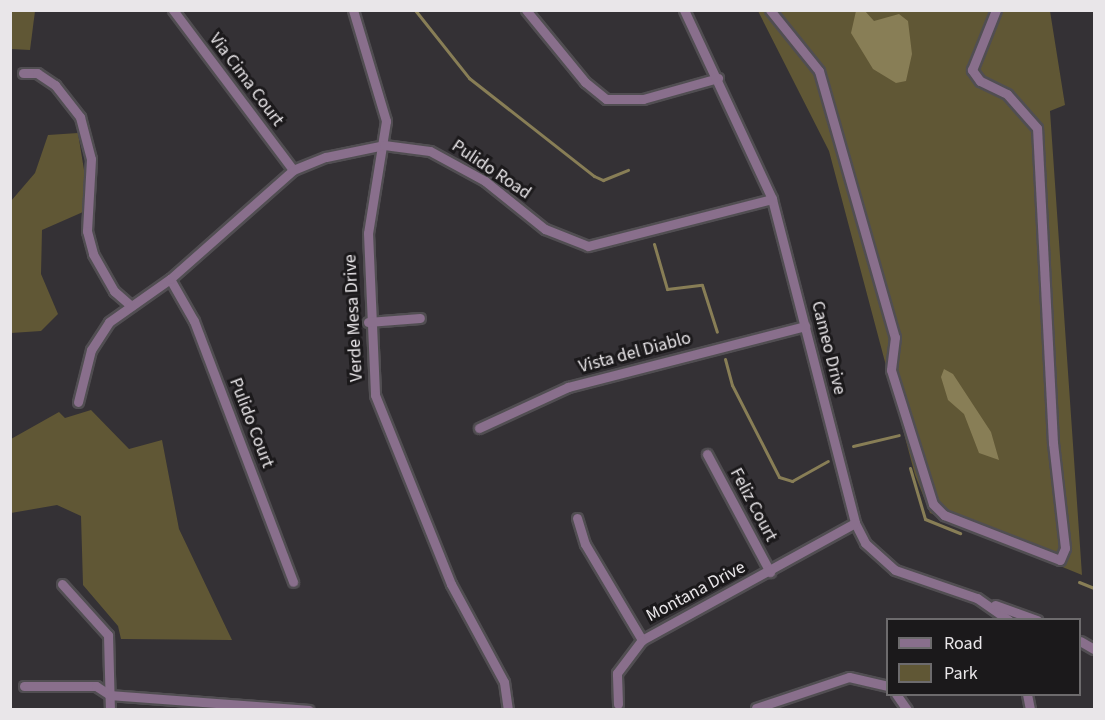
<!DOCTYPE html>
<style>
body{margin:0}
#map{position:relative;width:1105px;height:720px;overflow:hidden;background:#343135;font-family:"Source Sans 3",sans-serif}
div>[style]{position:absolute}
.green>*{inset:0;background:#605735}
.water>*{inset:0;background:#887e56}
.stream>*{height:3px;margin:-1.5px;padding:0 1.5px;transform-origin:1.5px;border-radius:1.5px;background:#887e56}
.roads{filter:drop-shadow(2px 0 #514e52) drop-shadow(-2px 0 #514e52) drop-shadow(0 2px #514e52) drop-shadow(0 -2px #514e52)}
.minor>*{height:9px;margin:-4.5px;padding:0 4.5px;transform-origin:4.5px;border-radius:4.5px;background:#896f8c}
span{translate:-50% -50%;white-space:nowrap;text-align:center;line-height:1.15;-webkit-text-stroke:6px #1b191b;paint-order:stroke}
.street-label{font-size:18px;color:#e9e6e9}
.frame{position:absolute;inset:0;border:12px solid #e9e6e9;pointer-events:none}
.legend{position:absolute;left:886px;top:618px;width:195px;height:78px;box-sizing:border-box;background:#1b191b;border:2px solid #6d6b6d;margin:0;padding:8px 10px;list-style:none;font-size:18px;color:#e9e6e9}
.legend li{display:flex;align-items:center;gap:12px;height:30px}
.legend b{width:30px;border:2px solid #6d6b6d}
</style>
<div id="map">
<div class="green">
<i style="clip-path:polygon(10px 11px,35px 11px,30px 50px,11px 49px)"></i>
<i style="clip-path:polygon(758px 11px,1050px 11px,1065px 105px,1050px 111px,1082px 575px,930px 513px,915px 475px,829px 151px)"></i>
<i style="clip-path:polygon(78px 133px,85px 176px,83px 212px,42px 230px,41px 274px,58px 314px,41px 331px,11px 333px,11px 201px,35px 173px,48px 135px)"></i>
<i style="clip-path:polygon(91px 410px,129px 449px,162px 440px,179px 529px,232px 640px,121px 639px,118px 626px,83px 585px,81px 516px,57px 505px,11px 513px,11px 439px,59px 412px,65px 418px)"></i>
</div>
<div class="water">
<i style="clip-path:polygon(856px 11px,865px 11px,874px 21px,899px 14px,908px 21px,912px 54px,906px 81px,896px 83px,873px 69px,851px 33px)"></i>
<i style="clip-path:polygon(944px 369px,953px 374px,991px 432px,999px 460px,979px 453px,964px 414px,948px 400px,941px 377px)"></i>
</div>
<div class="stream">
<i style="left:415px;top:10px;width:87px;rotate:51.5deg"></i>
<i style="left:469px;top:78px;width:159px;rotate:38.1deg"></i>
<i style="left:594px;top:176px;width:10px;rotate:24deg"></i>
<i style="left:603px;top:180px;width:27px;rotate:-22deg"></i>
<i style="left:654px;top:244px;width:47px;rotate:73.9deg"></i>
<i style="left:667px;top:289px;width:35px;rotate:-7deg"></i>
<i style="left:702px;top:285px;width:49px;rotate:72.3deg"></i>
<i style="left:725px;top:359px;width:27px;rotate:75deg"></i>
<i style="left:732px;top:385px;width:103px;rotate:62.9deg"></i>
<i style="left:779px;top:477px;width:14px;rotate:17deg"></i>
<i style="left:792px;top:481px;width:41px;rotate:-29.1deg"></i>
<i style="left:853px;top:446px;width:47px;rotate:-13.4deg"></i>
<i style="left:910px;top:468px;width:53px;rotate:73.6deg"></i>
<i style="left:925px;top:519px;width:38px;rotate:22deg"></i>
<i style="left:1079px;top:582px;width:16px;rotate:22deg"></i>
</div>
<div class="roads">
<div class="minor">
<i style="left:173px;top:10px;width:200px;rotate:53.1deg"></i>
<i style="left:353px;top:10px;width:116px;rotate:73.4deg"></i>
<i style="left:386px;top:121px;width:113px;rotate:99.1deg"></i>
<i style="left:368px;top:233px;width:162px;rotate:87.5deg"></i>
<i style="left:375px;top:395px;width:204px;rotate:68.1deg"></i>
<i style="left:451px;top:584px;width:111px;rotate:61.6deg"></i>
<i style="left:504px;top:682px;width:28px;rotate:82deg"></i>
<i style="left:526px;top:10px;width:93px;rotate:50.7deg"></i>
<i style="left:585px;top:82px;width:27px;rotate:39deg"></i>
<i style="left:606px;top:99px;width:37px"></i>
<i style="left:643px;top:99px;width:78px;rotate:-15.6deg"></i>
<i style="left:684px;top:10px;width:208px;rotate:65deg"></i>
<i style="left:772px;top:199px;width:334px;rotate:75.6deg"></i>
<i style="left:855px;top:523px;width:22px;rotate:63deg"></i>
<i style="left:865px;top:543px;width:40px;rotate:42deg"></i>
<i style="left:895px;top:570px;width:87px;rotate:18.9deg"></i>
<i style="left:977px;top:598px;width:39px;rotate:35deg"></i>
<i style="left:770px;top:10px;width:78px;rotate:51.2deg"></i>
<i style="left:819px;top:71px;width:277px;rotate:74.1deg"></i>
<i style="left:895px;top:337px;width:33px;rotate:97deg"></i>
<i style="left:891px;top:370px;width:140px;rotate:72.6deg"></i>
<i style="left:933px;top:504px;width:16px;rotate:45deg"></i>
<i style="left:944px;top:515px;width:124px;rotate:21.2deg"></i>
<i style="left:1060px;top:560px;width:13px;rotate:-67deg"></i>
<i style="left:1065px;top:548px;width:106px;rotate:-96.5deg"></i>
<i style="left:1053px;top:443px;width:315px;rotate:-92.9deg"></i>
<i style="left:1037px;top:128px;width:45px;rotate:-131.4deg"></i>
<i style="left:1007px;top:94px;width:30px;rotate:-154deg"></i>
<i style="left:980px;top:81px;width:14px;rotate:-126deg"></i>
<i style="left:972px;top:70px;width:65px;rotate:-68.2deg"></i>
<i style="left:23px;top:73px;width:14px"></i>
<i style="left:37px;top:73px;width:22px;rotate:34deg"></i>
<i style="left:55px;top:85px;width:41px;rotate:52deg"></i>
<i style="left:80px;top:117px;width:43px;rotate:75.3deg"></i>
<i style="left:91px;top:159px;width:72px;rotate:93.2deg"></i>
<i style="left:87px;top:231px;width:24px;rotate:75deg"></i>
<i style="left:93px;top:254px;width:43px;rotate:60.4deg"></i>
<i style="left:114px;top:291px;width:23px;rotate:41deg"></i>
<i style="left:170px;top:279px;width:48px;rotate:60.3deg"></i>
<i style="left:194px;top:321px;width:279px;rotate:69.2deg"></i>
<i style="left:368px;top:322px;width:52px;rotate:-4.4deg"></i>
<i style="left:78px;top:402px;width:54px;rotate:-76deg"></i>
<i style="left:91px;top:350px;width:33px;rotate:-57deg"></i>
<i style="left:109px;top:322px;width:75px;rotate:-35.2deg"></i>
<i style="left:170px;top:279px;width:164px;rotate:-41.5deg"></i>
<i style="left:293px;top:170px;width:35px;rotate:-22deg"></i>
<i style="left:326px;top:157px;width:59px;rotate:-11.7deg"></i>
<i style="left:384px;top:145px;width:46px;rotate:7.4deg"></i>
<i style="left:430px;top:151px;width:63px;rotate:28.6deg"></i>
<i style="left:485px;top:181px;width:77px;rotate:38.7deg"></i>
<i style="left:545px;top:229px;width:46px;rotate:21.6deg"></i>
<i style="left:588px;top:246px;width:190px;rotate:-14.3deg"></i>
<i style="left:479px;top:428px;width:98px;rotate:-24.7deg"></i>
<i style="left:568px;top:387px;width:245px;rotate:-14.4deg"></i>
<i style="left:707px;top:454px;width:134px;rotate:61.9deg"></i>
<i style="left:577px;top:518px;width:27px;rotate:73deg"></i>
<i style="left:585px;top:544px;width:112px;rotate:59.3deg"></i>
<i style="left:642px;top:640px;width:243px;rotate:-28.8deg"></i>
<i style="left:62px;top:584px;width:69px;rotate:48deg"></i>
<i style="left:108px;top:635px;width:75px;rotate:88.5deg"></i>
<i style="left:995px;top:605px;width:45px;rotate:19.7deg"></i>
<i style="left:1080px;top:641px;width:16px;rotate:30deg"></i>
<i style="left:24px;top:686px;width:72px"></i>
<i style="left:96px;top:686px;width:17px;rotate:33deg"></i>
<i style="left:110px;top:695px;width:199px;rotate:4.3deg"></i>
<i style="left:896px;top:694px;width:19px;rotate:55deg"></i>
<i style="left:1027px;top:694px;width:16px;rotate:79deg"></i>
<i style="left:618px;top:704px;width:31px;rotate:-92deg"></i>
<i style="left:617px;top:673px;width:41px;rotate:-52.9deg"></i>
<i style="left:756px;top:708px;width:98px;rotate:-18.4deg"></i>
<i style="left:849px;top:677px;width:40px;rotate:13deg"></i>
</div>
</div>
<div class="street-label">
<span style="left:246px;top:80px;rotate:53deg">Via Cima Court</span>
<span style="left:491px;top:170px;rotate:34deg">Pulido Road</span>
<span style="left:354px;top:318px;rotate:-93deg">Verde Mesa Drive</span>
<span style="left:828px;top:348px;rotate:76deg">Cameo Drive</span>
<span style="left:635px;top:353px;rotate:-15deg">Vista del Diablo</span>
<span style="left:251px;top:423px;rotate:69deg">Pulido Court</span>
<span style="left:753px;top:505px;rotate:62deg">Feliz Court</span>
<span style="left:696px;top:592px;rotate:-28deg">Montana Drive</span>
</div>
<div class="frame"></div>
<ul class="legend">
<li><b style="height:8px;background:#896f8c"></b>Road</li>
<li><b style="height:16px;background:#605735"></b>Park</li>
</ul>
</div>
